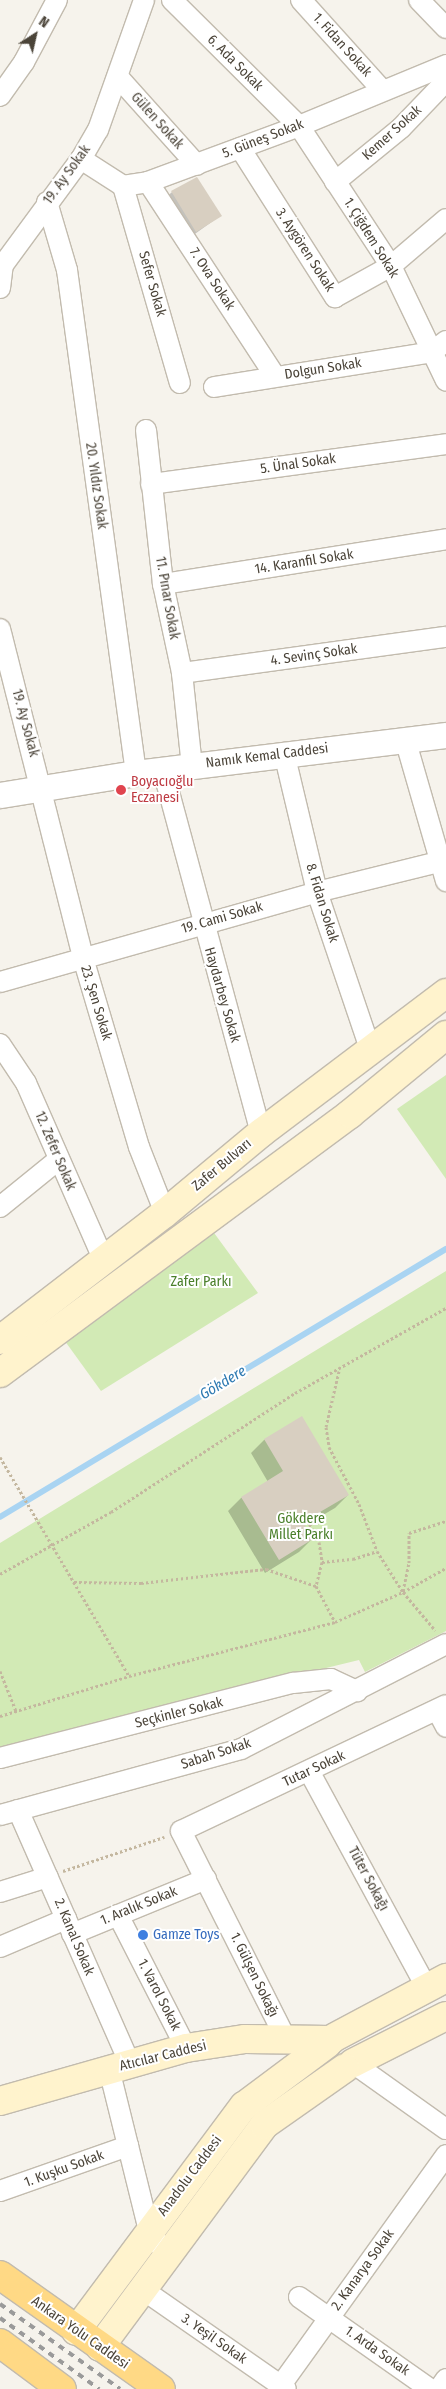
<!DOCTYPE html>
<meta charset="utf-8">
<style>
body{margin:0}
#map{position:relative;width:446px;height:2389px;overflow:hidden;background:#f6f3ec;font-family:"Fira Sans Condensed",sans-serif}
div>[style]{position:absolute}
.green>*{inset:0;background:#d2eab5}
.shadow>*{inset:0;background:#0003}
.stream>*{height:5.5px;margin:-2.75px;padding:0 2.75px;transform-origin:2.75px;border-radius:2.75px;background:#a9d4f2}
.building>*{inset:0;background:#d8cfc1}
.path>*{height:3px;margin-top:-1.5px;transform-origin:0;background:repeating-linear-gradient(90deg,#c4b79f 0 2.5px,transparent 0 5px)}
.roads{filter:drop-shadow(1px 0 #c2bbae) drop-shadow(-1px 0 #c2bbae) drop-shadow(0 1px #c2bbae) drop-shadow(0 -1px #c2bbae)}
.minor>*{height:20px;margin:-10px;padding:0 10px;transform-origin:10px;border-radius:10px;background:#fff}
.tertiary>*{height:25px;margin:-12.5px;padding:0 12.5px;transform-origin:12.5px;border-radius:12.5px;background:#fff}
.secondary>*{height:28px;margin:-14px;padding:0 14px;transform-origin:14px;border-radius:14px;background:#fff3cd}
.trunk>*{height:28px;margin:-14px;padding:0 14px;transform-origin:14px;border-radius:14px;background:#ffd985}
.rail>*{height:4px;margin-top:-2px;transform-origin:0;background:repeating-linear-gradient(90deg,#9a9a9a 0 6px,transparent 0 12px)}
.dots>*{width:14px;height:14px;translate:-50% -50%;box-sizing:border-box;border:2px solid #fff;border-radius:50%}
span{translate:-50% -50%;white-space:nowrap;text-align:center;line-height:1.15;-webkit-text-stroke:4px #fff;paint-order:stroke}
.street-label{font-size:14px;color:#4b4439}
.health-label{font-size:14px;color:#be3a42}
.left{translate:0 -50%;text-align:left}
.park-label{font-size:14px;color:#4a7f2a}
.shop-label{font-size:14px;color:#366cbe}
.water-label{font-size:15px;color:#2e7ab2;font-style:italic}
.north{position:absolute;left:10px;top:10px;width:50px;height:50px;-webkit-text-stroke:4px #fff;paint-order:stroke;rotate:35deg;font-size:14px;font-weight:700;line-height:20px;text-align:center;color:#4b4439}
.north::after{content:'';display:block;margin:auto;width:18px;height:22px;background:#4b4439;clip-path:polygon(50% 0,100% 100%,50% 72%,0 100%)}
</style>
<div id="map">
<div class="green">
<i style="clip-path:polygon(446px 1075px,446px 1179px,397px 1109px)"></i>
<i style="clip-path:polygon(209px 1226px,258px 1293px,101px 1391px,62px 1337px)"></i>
<i style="clip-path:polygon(446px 1271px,446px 1631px,365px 1672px,359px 1660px,0 1747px,0 1543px)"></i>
</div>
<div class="shadow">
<i style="clip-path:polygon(172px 192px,220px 216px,185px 241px,161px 202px)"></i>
<i style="clip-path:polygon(301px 1418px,348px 1495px,335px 1508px,304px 1526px,312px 1539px,299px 1552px,265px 1573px,228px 1511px,241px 1498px,268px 1482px,251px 1453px,264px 1440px)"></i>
</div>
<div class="stream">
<i style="left:0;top:1517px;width:520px;rotate:-31deg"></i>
</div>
<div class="building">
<i style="clip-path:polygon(197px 177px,222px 216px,196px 232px,171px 191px)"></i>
<i style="clip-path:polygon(302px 1416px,349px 1495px,303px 1522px,313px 1539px,279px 1560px,241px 1497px,283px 1471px,264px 1439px)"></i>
</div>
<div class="path">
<i style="left:339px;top:1371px;width:57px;rotate:103.1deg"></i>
<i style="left:326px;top:1427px;width:20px;rotate:81deg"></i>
<i style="left:329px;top:1447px;width:64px;rotate:62.2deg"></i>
<i style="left:359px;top:1504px;width:50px;rotate:69deg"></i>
<i style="left:377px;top:1551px;width:49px;rotate:57.6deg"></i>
<i style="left:403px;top:1592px;width:50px;rotate:49.9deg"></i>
<i style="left:0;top:1457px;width:254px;rotate:59.5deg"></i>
<i style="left:305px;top:1515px;width:30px;rotate:63deg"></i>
<i style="left:319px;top:1542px;width:20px;rotate:81deg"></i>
<i style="left:322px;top:1562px;width:25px;rotate:104deg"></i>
<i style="left:322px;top:1562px;width:31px;rotate:-6deg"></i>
<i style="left:353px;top:1559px;width:25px;rotate:-18deg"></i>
<i style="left:0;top:1574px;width:127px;rotate:-29.2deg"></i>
<i style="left:111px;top:1512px;width:219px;rotate:-32.9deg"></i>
<i style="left:295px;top:1393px;width:173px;rotate:-29.4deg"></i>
<i style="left:74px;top:1582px;width:67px;rotate:0.9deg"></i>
<i style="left:141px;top:1583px;width:126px;rotate:-6.4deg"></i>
<i style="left:266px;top:1569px;width:53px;rotate:18.8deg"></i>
<i style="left:316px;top:1586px;width:41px;rotate:62.2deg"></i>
<i style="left:403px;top:1591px;width:29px;rotate:-78deg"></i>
<i style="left:409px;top:1563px;width:30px;rotate:-90deg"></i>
<i style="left:409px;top:1533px;width:39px;rotate:-18deg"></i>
<i style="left:0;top:1671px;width:43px;rotate:68.2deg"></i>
<i style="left:0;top:1716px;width:135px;rotate:-17.2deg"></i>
<i style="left:129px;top:1676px;width:213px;rotate:-14.7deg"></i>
<i style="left:335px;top:1622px;width:74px;rotate:-23.8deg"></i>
<i style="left:403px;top:1592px;width:49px;rotate:-29.2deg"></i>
<i style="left:63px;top:1871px;width:107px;rotate:-18.6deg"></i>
</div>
<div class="roads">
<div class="minor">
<i style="left:172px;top:0;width:179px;rotate:44.8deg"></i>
<i style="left:299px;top:126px;width:168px;rotate:56.7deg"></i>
<i style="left:391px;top:266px;width:127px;rotate:64.4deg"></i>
<i style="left:301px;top:0;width:121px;rotate:48deg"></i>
<i style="left:419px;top:0;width:39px;rotate:46deg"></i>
<i style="left:118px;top:77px;width:118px;rotate:48.1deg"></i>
<i style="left:0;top:96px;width:42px;rotate:-54.8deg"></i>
<i style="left:24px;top:62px;width:70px;rotate:-62deg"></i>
<i style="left:240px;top:148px;width:177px;rotate:57.5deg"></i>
<i style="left:335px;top:297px;width:64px;rotate:-29deg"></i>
<i style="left:391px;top:266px;width:72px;rotate:-40.5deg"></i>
<i style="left:81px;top:159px;width:50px;rotate:32.7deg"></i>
<i style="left:123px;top:186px;width:25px;rotate:-9deg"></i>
<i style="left:148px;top:182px;width:161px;rotate:-20.3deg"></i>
<i style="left:299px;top:126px;width:159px;rotate:-22.5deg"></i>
<i style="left:148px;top:182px;width:232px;rotate:56.8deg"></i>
<i style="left:335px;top:182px;width:85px;rotate:-39.3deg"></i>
<i style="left:401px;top:128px;width:65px;rotate:-46.2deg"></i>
<i style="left:123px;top:186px;width:205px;rotate:73.9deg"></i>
<i style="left:47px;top:202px;width:71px;rotate:73.6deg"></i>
<i style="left:67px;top:270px;width:508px;rotate:82.19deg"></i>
<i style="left:0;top:288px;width:23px;rotate:-83deg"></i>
<i style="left:3px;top:265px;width:132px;rotate:-53.7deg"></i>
<i style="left:81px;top:159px;width:34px;rotate:-60deg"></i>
<i style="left:98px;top:130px;width:138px;rotate:-70.5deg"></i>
<i style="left:214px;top:387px;width:221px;rotate:-9.1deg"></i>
<i style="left:432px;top:352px;width:18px;rotate:-38deg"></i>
<i style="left:146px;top:430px;width:155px;rotate:83.7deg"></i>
<i style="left:163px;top:584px;width:91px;rotate:77.9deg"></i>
<i style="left:182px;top:673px;width:94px;rotate:83.9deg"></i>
<i style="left:151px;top:484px;width:298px;rotate:-7.7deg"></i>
<i style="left:163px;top:584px;width:287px;rotate:-9deg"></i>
<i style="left:0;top:629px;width:339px;rotate:75.8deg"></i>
<i style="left:83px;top:958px;width:197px;rotate:73.5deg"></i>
<i style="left:139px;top:1147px;width:71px;rotate:68.5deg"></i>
<i style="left:182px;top:673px;width:266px;rotate:-7.8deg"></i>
<i style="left:405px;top:739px;width:148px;rotate:73.9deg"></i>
<i style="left:284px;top:753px;width:143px;rotate:76.6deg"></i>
<i style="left:317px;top:892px;width:166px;rotate:71.3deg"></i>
<i style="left:163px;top:770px;width:376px;rotate:74.9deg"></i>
<i style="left:0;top:982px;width:330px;rotate:-15.8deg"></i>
<i style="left:317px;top:892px;width:133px;rotate:-13.9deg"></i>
<i style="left:0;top:1044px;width:47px;rotate:56.3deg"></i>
<i style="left:26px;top:1083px;width:194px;rotate:66.3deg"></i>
<i style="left:0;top:1207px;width:75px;rotate:-39deg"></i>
<i style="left:437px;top:1710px;width:19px;rotate:62deg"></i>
<i style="left:0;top:1758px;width:302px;rotate:-14.4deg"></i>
<i style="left:293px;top:1683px;width:38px;rotate:-6deg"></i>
<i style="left:331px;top:1679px;width:29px;rotate:25deg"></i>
<i style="left:309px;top:1771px;width:247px;rotate:61.5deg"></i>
<i style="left:18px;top:1810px;width:278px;rotate:66.2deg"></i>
<i style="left:0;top:1815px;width:250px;rotate:-15.3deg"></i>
<i style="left:241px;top:1749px;width:230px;rotate:-27.1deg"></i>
<i style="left:0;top:1892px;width:50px;rotate:-17.4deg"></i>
<i style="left:118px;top:1915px;width:149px;rotate:62.9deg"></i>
<i style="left:72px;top:1934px;width:145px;rotate:-22.3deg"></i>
<i style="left:0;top:1947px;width:72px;rotate:-23deg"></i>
<i style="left:286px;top:2039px;width:233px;rotate:-116.8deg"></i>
<i style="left:181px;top:1831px;width:293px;rotate:-25.4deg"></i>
<i style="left:353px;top:2063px;width:114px;rotate:35.4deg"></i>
<i style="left:109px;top:2069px;width:167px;rotate:76.1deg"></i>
<i style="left:149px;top:2231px;width:30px;rotate:53deg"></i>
<i style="left:0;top:2191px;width:136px;rotate:-19.4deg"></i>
<i style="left:142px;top:2289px;width:175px;rotate:34.8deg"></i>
<i style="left:299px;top:2297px;width:160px;rotate:35.1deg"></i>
<i style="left:281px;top:2385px;width:283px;rotate:-54.3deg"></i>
<i style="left:439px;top:2389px;width:12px;rotate:-55deg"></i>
</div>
<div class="tertiary">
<i style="left:0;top:795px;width:138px;rotate:-9.2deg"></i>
<i style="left:136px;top:773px;width:312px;rotate:-7deg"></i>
</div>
<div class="secondary">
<i style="left:0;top:1340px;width:208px;rotate:-37.6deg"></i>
<i style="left:165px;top:1213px;width:125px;rotate:-39.8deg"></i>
<i style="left:261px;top:1133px;width:232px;rotate:-37.1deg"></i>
<i style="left:0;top:1373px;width:435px;rotate:-36.5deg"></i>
<i style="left:350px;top:1114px;width:124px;rotate:-39.5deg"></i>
<i style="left:335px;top:2037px;width:126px;rotate:-28deg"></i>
<i style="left:353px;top:2063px;width:104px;rotate:-26.8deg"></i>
<i style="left:0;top:2101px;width:193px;rotate:-15.9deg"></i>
<i style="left:186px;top:2048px;width:60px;rotate:-8.7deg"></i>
<i style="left:245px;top:2039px;width:86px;rotate:0.7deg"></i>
<i style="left:76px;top:2331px;width:281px;rotate:-53.3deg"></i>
<i style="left:244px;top:2106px;width:104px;rotate:-36.8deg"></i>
<i style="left:100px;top:2347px;width:276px;rotate:-53.5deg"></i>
<i style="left:264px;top:2125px;width:99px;rotate:-35.1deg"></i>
</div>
<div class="trunk">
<i style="left:0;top:2275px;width:197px;rotate:35.3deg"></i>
<i style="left:0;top:2343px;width:77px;rotate:36.6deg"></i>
</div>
</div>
<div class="rail">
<i style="left:0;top:2304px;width:147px;rotate:35.3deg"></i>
<i style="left:0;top:2318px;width:122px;rotate:35.6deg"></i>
</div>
<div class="dots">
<i style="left:121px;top:790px;background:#e0444e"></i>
<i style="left:143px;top:1935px;background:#3f7fe0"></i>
</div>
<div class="street-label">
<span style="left:342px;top:45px;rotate:48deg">1. Fidan Sokak</span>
<span style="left:235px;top:63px;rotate:45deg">6. Ada Sokak</span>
<span style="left:157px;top:121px;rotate:48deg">Gülen Sokak</span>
<span style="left:392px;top:133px;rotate:-42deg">Kemer Sokak</span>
<span style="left:263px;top:139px;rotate:-21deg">5. Güneş Sokak</span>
<span style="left:67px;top:175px;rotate:-54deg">19. Ay Sokak</span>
<span style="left:371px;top:238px;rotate:58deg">1. Çiğdem Sokak</span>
<span style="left:305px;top:250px;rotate:57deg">3. Aygören Sokak</span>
<span style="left:212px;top:279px;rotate:57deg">7. Ova Sokak</span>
<span style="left:152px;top:284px;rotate:74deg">Sefer Sokak</span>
<span style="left:323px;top:369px;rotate:-9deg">Dolgun Sokak</span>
<span style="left:298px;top:464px;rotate:-8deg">5. Ünal Sokak</span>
<span style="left:96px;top:486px;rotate:82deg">20. Yıldız Sokak</span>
<span style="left:304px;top:562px;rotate:-9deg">14. Karanfil Sokak</span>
<span style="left:167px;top:598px;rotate:80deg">11. Pınar Sokak</span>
<span style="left:314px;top:655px;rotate:-8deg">4. Sevinç Sokak</span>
<span style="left:25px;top:723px;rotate:75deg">19. Ay Sokak</span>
<span style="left:267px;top:756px;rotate:-7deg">Namık Kemal Caddesi</span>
<span style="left:322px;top:903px;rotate:73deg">8. Fidan Sokak</span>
<span style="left:222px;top:918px;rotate:-16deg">19. Cami Sokak</span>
<span style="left:222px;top:995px;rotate:74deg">Haydarbey Sokak</span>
<span style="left:96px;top:1003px;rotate:73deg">23. Şen Sokak</span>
<span style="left:55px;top:1151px;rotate:67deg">12. Zefer Sokak</span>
<span style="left:222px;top:1165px;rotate:-40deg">Zafer Bulvarı</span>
<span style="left:179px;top:1713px;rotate:-14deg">Seçkinler Sokak</span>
<span style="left:216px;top:1754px;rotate:-18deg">Sabah Sokak</span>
<span style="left:314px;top:1769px;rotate:-25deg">Tutar Sokak</span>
<span style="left:368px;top:1879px;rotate:62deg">Tüter Sokağı</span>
<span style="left:139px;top:1906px;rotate:-22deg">1. Aralık Sokak</span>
<span style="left:74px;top:1937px;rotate:67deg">2. Kanal Sokak</span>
<span style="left:254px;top:1975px;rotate:64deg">1. Gülşen Sokağı</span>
<span style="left:159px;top:1995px;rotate:63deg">1. Varol Sokak</span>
<span style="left:163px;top:2056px;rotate:-14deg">Atıcılar Caddesi</span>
<span style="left:64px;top:2169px;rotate:-20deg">1. Kuşku Sokak</span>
<span style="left:190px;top:2176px;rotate:-53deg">Anadolu Caddesi</span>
<span style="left:363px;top:2270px;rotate:-54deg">2. Kanarya Sokak</span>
<span style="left:80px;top:2333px;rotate:35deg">Ankara Yolu Caddesi</span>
<span style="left:214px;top:2339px;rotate:35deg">3. Yeşil Sokak</span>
<span style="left:377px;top:2351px;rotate:35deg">1. Arda Sokak</span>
</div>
<div class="health-label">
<span class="left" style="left:131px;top:790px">Boyacıoğlu<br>Eczanesi</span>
</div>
<div class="park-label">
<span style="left:201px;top:1282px">Zafer Parkı</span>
<span style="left:301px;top:1527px">Gökdere<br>Millet Parkı</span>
</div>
<div class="shop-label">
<span class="left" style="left:153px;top:1935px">Gamze Toys</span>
</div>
<div class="water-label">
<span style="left:223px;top:1383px;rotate:-31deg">Gökdere</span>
</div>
<div class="north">N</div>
</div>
